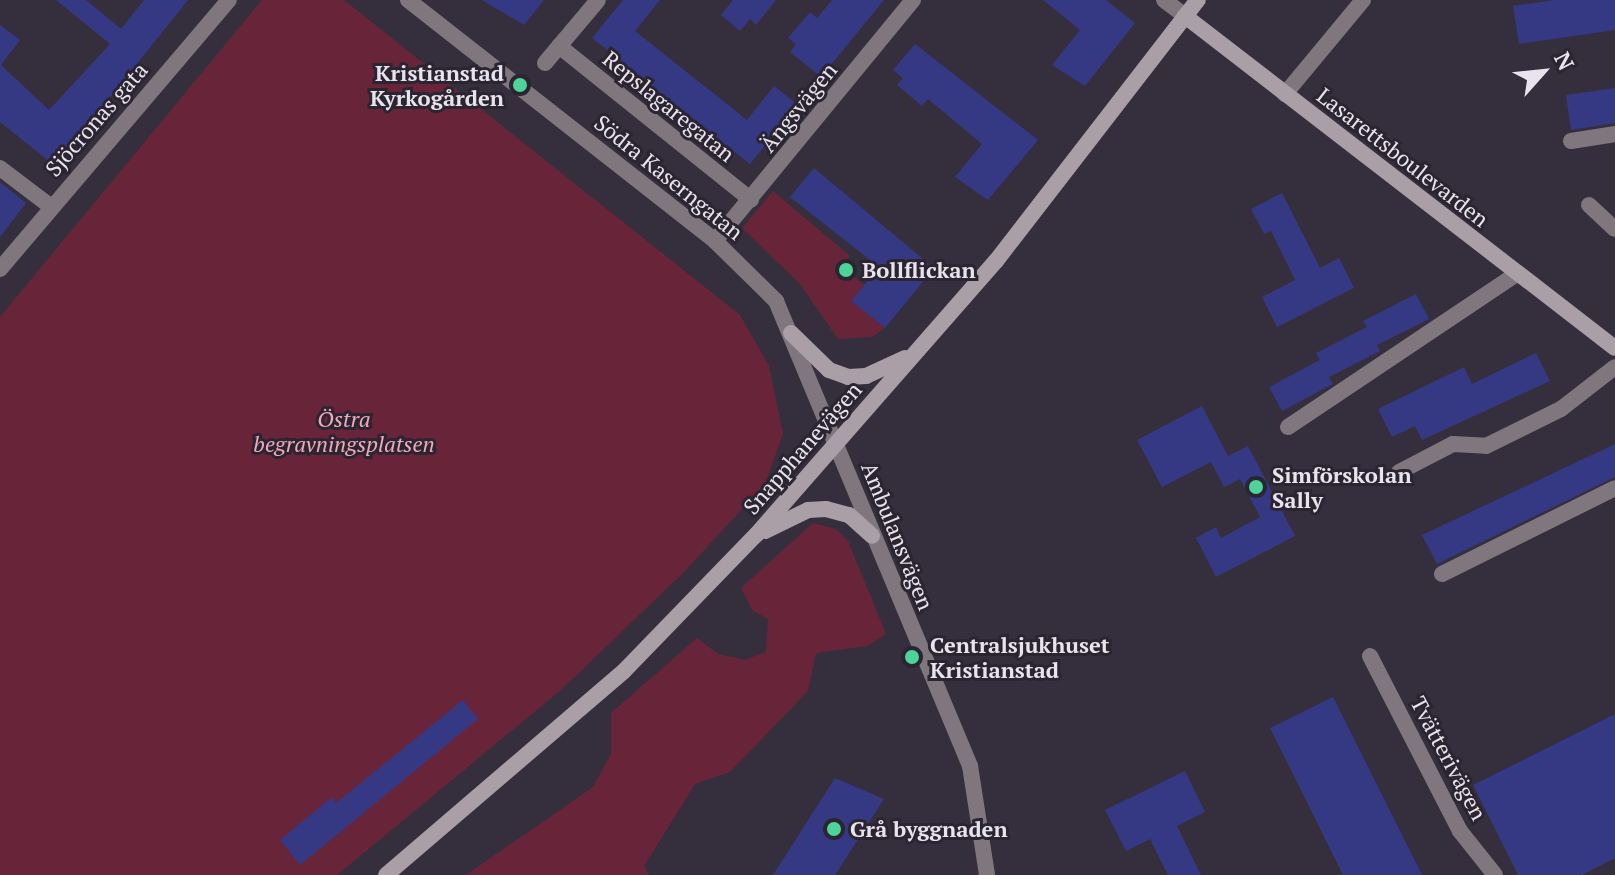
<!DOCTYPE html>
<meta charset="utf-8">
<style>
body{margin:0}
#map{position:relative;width:1615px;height:875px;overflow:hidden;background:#352f3d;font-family:"PT Serif",serif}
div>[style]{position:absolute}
.green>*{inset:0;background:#682539}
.building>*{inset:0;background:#353883}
.street>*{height:16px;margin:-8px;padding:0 8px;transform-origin:8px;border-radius:8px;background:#7f777d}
.secondary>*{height:16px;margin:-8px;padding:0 8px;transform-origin:8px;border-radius:8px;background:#aa9ea7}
.dots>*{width:22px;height:22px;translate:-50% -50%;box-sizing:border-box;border:4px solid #2b2532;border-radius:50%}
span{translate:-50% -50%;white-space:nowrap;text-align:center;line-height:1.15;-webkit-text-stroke:6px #2b2532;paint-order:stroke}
.poi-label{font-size:22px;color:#e8e4ed;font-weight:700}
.right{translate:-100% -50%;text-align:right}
.left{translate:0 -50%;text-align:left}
.street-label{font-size:22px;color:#e8e4ed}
.park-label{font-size:22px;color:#f3a7b8;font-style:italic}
.north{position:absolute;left:1503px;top:32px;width:80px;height:80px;-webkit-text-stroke:6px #2b2532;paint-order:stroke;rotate:63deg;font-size:22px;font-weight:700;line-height:32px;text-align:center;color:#e8e4ed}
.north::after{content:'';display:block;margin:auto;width:28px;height:36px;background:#e8e4ed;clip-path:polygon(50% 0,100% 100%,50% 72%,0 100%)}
</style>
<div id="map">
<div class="green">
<i style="clip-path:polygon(262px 0,344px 0,740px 315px,769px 366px,783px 434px,765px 484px,684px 572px,561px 690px,337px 875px,0 875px,0 317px)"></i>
<i style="clip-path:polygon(773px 191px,850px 256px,841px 266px,864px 285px,852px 301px,885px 328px,872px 337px,838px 339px,800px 284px,742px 228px)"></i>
<i style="clip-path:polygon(813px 523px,836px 529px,848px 541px,886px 634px,867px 646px,816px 653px,808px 691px,730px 772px,695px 784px,644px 866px,649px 875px,466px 875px,593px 787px,611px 754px,611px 713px,697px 638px,718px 654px,745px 660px,766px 652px,768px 619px,753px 611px,741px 588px)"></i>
</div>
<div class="building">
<i style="clip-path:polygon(56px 0,86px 0,121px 29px,144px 0,188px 0,55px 166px,0 122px,0 25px,20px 40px,1px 65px,49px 110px,110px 44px)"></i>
<i style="clip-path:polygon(482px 0,544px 0,524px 25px)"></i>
<i style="clip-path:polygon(623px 0,660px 0,635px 31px,747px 120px,774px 86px,798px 105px,750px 164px,592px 38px)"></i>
<i style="clip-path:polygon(733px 0,776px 0,756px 25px,750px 19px,740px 31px,721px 15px)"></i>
<i style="clip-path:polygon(832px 0,884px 0,821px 77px,790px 52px,796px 44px,788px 38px,810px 12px,817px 18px)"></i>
<i style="clip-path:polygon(1043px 0,1106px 0,1135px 23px,1085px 86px,1052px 65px,1080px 30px)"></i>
<i style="clip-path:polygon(1554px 0,1615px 0,1615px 30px,1519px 44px,1513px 6px)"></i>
<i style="clip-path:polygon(915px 44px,1038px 140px,988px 200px,955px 177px,982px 144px,928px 99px,922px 106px,897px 85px,903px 78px,893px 70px)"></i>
<i style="clip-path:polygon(1615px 88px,1615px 123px,1571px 130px,1566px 95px)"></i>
<i style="clip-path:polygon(814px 168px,934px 268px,885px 328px,851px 301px,879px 267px,790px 197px)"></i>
<i style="clip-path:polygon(0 182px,26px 203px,0 237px)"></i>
<i style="clip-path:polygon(1282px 193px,1320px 268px,1339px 258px,1354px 288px,1277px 327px,1262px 297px,1295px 280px,1271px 231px,1264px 234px,1251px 209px)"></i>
<i style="clip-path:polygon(1416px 294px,1429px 319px,1377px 345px,1380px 351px,1329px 377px,1333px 384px,1282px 411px,1269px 387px,1320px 360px,1316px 353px,1367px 327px,1363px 321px)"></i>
<i style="clip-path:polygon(1536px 353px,1550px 381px,1422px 440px,1415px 426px,1392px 437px,1378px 409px,1464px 367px,1472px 384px)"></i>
<i style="clip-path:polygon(1202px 406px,1228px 456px,1248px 446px,1295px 536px,1216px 577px,1196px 538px,1216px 527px,1221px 538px,1260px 517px,1240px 479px,1224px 487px,1211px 462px,1162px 487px,1137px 440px)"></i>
<i style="clip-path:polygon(1615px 444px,1615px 477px,1437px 564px,1422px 535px)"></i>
<i style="clip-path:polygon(1333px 697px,1422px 875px,1343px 875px,1270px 728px)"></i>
<i style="clip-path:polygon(463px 700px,478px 719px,300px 865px,280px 840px,332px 797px,336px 803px)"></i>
<i style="clip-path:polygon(1615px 714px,1615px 858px,1582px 875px,1518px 875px,1473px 785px)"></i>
<i style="clip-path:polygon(1185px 771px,1205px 812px,1177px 826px,1201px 875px,1168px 875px,1150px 839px,1126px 851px,1105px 810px)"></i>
<i style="clip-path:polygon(835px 778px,884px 799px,835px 875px,773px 875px)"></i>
</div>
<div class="street">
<i style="left:408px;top:0;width:390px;rotate:38.1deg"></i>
<i style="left:715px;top:241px;width:86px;rotate:44.5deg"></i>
<i style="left:776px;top:301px;width:504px;rotate:67.35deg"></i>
<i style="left:970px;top:766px;width:110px;rotate:81.1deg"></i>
<i style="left:1164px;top:0;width:26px;rotate:37deg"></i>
<i style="left:559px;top:46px;width:246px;rotate:38.7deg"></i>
<i style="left:545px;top:63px;width:82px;rotate:-49.9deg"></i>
<i style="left:1285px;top:94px;width:122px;rotate:-50.3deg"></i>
<i style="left:1571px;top:141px;width:45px;rotate:-9deg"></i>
<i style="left:0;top:168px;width:63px;rotate:37.2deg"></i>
<i style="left:1589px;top:205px;width:35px;rotate:43deg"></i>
<i style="left:715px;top:241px;width:312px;rotate:-50.6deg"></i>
<i style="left:0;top:269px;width:353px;rotate:-49.6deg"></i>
<i style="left:1288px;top:427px;width:277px;rotate:-33.8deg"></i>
<i style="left:1399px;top:472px;width:61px;rotate:-27.4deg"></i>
<i style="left:1453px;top:444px;width:33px;rotate:3deg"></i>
<i style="left:1486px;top:446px;width:84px;rotate:-26.3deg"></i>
<i style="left:1561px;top:409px;width:68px;rotate:-37.9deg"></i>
<i style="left:1442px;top:574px;width:193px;rotate:-26.4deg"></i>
<i style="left:1370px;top:656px;width:197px;rotate:62.8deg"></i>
<i style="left:1460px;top:831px;width:56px;rotate:51.5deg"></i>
</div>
<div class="secondary">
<i style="left:1185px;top:16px;width:543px;rotate:37.67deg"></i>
<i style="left:791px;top:333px;width:53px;rotate:44.2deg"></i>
<i style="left:829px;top:370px;width:20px;rotate:20deg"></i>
<i style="left:848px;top:377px;width:18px;rotate:-3deg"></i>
<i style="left:866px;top:376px;width:43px;rotate:-24.8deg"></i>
<i style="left:765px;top:531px;width:48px;rotate:-26deg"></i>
<i style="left:808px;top:510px;width:18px;rotate:-3deg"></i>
<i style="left:826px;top:509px;width:24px;rotate:15deg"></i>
<i style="left:849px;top:515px;width:31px;rotate:42deg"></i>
<i style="left:386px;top:875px;width:313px;rotate:-40.6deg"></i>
<i style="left:624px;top:671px;width:190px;rotate:-45.9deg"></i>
<i style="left:756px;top:535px;width:364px;rotate:-48.8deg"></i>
<i style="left:996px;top:261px;width:330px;rotate:-52.3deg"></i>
</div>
<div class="dots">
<i style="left:520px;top:85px;background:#4ed399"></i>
<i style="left:846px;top:270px;background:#4ed399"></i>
<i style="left:1256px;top:487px;background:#4ed399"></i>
<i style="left:912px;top:657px;background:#4ed399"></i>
<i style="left:834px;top:829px;background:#4ed399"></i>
</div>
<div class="poi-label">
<span class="right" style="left:504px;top:85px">Kristianstad<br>Kyrkogården</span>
<span class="left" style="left:862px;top:270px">Bollflickan</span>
<span class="left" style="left:1272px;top:487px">Simförskolan<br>Sally</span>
<span class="left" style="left:930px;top:657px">Centralsjukhuset<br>Kristianstad</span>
<span class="left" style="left:850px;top:829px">Grå byggnaden</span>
</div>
<div class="street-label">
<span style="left:669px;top:106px;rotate:39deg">Repslagaregatan</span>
<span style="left:798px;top:107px;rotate:-51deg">Ängsvägen</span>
<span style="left:96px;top:119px;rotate:-49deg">Sjöcronas gata</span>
<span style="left:1403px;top:157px;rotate:38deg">Lasarettsboulevarden</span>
<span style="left:669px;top:177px;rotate:39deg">Södra Kaserngatan</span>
<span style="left:802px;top:448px;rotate:-49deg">Snapphanevägen</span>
<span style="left:898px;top:536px;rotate:68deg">Ambulansvägen</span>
<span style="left:1449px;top:758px;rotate:62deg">Tvätterivägen</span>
</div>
<div class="park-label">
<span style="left:344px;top:431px">Östra<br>begravningsplatsen</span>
</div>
<div class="north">N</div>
</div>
